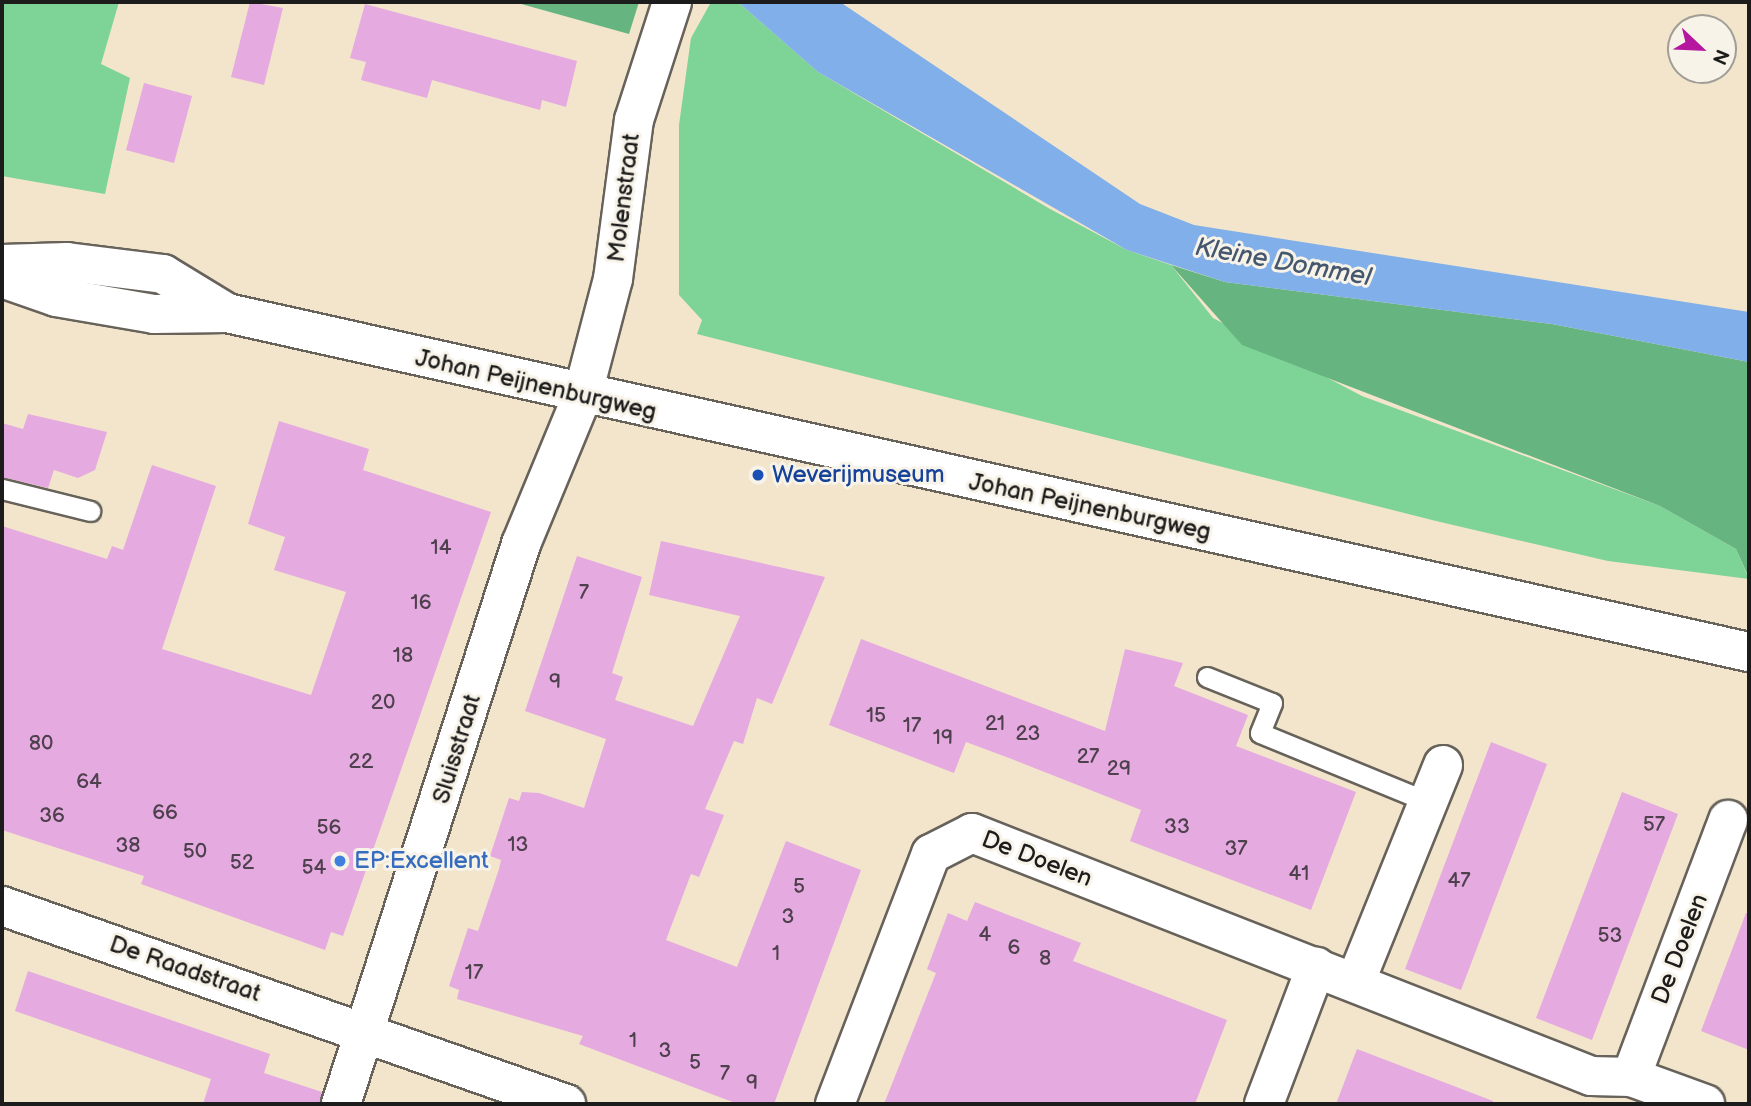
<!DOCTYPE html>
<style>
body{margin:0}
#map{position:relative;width:1751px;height:1106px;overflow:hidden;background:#f2e5cc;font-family:"Balsamiq Sans",sans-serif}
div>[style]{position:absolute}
.green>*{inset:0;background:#7ed397}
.forest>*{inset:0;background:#66b580}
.water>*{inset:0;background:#80afea}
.building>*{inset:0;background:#e5aae0}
.roads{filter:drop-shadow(2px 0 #67625a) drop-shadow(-2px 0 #67625a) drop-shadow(0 2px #67625a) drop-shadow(0 -2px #67625a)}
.service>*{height:19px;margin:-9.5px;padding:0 9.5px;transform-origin:9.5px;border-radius:9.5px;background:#fff}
.minor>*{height:38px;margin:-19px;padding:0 19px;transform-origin:19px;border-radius:19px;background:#fff}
.secondary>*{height:38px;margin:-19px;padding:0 19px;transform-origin:19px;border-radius:19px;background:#fff}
.dots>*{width:19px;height:19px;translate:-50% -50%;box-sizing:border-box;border:4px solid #f7f3e8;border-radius:50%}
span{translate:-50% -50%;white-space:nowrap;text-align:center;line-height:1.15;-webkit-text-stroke:6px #f7f3e8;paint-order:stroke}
.number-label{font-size:21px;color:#4e404d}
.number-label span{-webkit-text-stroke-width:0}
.street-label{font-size:24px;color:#1c1c1c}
.transit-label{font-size:24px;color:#164399}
.left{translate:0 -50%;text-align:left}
.shop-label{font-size:24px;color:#366cbe}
.water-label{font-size:26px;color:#44576e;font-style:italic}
.frame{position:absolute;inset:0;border:4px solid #1c1c1c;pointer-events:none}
.north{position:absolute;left:1667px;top:14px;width:70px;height:70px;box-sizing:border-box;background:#f7f3e8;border:2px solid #9f9d96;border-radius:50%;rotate:113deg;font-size:19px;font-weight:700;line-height:28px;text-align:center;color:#1c1c1c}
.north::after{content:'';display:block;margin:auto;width:24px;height:32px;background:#b5179e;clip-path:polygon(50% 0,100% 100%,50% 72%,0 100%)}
</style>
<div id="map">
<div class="green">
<i style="clip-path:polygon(2px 2px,119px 2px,101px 64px,130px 78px,105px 194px,2px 176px)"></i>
<i style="clip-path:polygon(711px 2px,738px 2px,818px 72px,1050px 209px,1127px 250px,1171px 265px,1213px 318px,1362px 396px,1660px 506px,1736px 549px,1749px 579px,1608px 561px,1436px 521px,697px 334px,702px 320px,679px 295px,679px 125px,691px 38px)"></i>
</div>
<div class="forest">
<i style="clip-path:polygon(514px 2px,639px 2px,629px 34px)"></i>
<i style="clip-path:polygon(1171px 265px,1225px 282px,1552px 324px,1749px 362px,1749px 578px,1736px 549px,1660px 506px,1242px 345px)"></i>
</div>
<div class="water">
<i style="clip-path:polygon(738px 2px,840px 2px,1140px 204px,1194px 225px,1749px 312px,1749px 362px,1552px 324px,1225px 282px,1127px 250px,818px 72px)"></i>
</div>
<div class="building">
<i style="clip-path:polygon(250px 2px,283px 8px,264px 85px,231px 77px)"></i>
<i style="clip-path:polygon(365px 4px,577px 61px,566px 107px,542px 100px,540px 110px,432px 80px,427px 98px,361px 80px,366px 62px,350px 58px)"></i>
<i style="clip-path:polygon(144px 83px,192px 96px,174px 163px,126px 150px)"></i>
<i style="clip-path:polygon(28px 414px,107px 432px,95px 470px,78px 478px,54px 470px,48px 488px,2px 477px,2px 423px,23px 429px)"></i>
<i style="clip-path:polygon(279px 421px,369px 449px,363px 470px,491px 512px,343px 936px,331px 932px,325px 950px,141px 884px,144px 876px,2px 830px,2px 526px,107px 559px,112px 546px,123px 550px,152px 465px,216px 486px,162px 649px,311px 695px,346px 592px,274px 570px,285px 537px,248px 524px)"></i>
<i style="clip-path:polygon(661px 541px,825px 577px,772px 704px,757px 698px,743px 744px,734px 741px,705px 809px,724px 815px,699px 877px,691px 874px,666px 940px,737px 967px,786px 841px,861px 870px,774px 1104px,738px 1104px,579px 1044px,583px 1036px,457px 999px,459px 990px,449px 986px,468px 928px,478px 931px,499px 869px,501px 860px,490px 856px,509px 798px,519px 801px,522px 792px,539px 793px,584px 808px,606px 739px,525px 711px,577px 556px,642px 577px,612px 673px,623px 677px,615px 700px,693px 726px,740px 616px,649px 595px)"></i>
<i style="clip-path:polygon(861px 639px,1105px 731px,1125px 649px,1183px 663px,1174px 686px,1248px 715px,1236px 746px,1356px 792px,1311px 910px,1130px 841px,1141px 810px,1009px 758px,966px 742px,954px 773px,829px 725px)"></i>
<i style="clip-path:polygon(1491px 742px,1547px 764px,1461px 990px,1405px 969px)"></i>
<i style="clip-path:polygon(1622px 792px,1678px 814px,1592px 1040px,1536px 1018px)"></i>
<i style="clip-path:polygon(975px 902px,1081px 943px,1073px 961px,1227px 1020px,1195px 1104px,884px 1104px,936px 973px,927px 969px,948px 913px,967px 921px)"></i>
<i style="clip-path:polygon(1746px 913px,1749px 913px,1749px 1050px,1701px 1031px)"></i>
<i style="clip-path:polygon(28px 971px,270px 1054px,264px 1073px,322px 1092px,320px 1104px,203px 1104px,211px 1079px,15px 1011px)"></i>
<i style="clip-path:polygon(1357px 1049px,1493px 1101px,1493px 1104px,1336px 1104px)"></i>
</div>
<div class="roads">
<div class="service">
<i style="left:2px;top:489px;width:91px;rotate:14deg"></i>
<i style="left:1207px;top:677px;width:70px;rotate:21.8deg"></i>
<i style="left:1272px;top:703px;width:32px;rotate:112deg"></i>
<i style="left:1260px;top:733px;width:182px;rotate:22.3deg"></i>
</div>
<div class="minor">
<i style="left:2px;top:906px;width:598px;rotate:19.34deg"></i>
<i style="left:1355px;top:983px;width:235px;rotate:-68deg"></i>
<i style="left:1631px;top:1077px;width:275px;rotate:-69.3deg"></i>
<i style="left:341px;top:1104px;width:588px;rotate:-72.18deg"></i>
<i style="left:521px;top:544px;width:159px;rotate:-67.5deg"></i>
<i style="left:582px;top:397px;width:122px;rotate:-75.3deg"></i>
<i style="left:613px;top:279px;width:160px;rotate:-82.5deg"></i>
<i style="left:634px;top:120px;width:124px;rotate:-72.1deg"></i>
<i style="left:835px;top:1104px;width:268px;rotate:-69deg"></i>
<i style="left:931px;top:854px;width:46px;rotate:-27.1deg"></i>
<i style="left:972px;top:833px;width:665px;rotate:21.43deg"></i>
<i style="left:1591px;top:1076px;width:40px;rotate:1.4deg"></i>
<i style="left:1631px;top:1077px;width:79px;rotate:20deg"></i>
<i style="left:1264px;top:1104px;width:147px;rotate:-69.2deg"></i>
</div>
<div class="secondary">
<i style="left:2px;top:264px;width:65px;rotate:-1.8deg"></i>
<i style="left:67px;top:262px;width:97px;rotate:7.1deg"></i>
<i style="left:163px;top:274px;width:75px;rotate:31.4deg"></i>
<i style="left:2px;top:278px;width:57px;rotate:19.4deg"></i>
<i style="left:56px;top:297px;width:99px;rotate:9.8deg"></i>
<i style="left:154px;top:314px;width:73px;rotate:-0.8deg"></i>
<i style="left:227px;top:313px;width:1559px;rotate:12.56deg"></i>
</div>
</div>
<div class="dots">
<i style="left:758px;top:475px;background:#1a4fb4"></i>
<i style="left:340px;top:861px;background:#3f7fe0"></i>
</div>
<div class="number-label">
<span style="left:441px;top:548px">14</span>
<span style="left:584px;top:593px">7</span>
<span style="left:421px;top:603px">16</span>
<span style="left:403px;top:656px">18</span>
<span style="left:555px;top:682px">9</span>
<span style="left:383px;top:703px">20</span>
<span style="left:876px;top:716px">15</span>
<span style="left:995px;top:724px">21</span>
<span style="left:912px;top:726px">17</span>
<span style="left:1028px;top:734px">23</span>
<span style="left:943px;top:738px">19</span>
<span style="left:41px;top:744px">80</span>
<span style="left:1088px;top:757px">27</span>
<span style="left:361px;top:762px">22</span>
<span style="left:1119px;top:769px">29</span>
<span style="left:89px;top:782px">64</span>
<span style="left:165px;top:813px">66</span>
<span style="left:52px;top:816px">36</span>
<span style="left:1654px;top:825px">57</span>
<span style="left:1177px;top:827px">33</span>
<span style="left:329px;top:828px">56</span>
<span style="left:518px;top:845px">13</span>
<span style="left:128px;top:846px">38</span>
<span style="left:1236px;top:849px">37</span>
<span style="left:195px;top:852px">50</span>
<span style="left:242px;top:863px">52</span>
<span style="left:314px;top:868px">54</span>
<span style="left:1299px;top:874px">41</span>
<span style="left:1459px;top:881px">47</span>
<span style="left:799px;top:887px">5</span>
<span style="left:788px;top:917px">3</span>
<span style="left:985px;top:935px">4</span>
<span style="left:1610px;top:936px">53</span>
<span style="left:1014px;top:948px">6</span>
<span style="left:776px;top:954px">1</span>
<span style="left:1045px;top:959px">8</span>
<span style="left:474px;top:973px">17</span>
<span style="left:633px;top:1041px">1</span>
<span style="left:665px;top:1051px">3</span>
<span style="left:695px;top:1063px">5</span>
<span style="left:725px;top:1074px">7</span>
<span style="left:752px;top:1083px">9</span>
</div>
<div class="street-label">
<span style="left:624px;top:198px;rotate:-83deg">Molenstraat</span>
<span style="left:536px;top:385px;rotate:13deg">Johan Peijnenburgweg</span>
<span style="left:1090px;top:507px;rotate:12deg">Johan Peijnenburgweg</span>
<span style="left:457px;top:749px;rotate:-73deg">Sluisstraat</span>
<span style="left:1037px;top:859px;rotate:21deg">De Doelen</span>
<span style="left:1680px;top:949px;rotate:-69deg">De Doelen</span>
<span style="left:185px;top:969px;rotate:19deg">De Raadstraat</span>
</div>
<div class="transit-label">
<span class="left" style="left:772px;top:475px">Weverijmuseum</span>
</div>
<div class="shop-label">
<span class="left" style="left:354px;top:861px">EP:Excellent</span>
</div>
<div class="water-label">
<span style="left:1283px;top:263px;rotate:10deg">Kleine Dommel</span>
</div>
<div class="frame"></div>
<div class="north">N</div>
</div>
